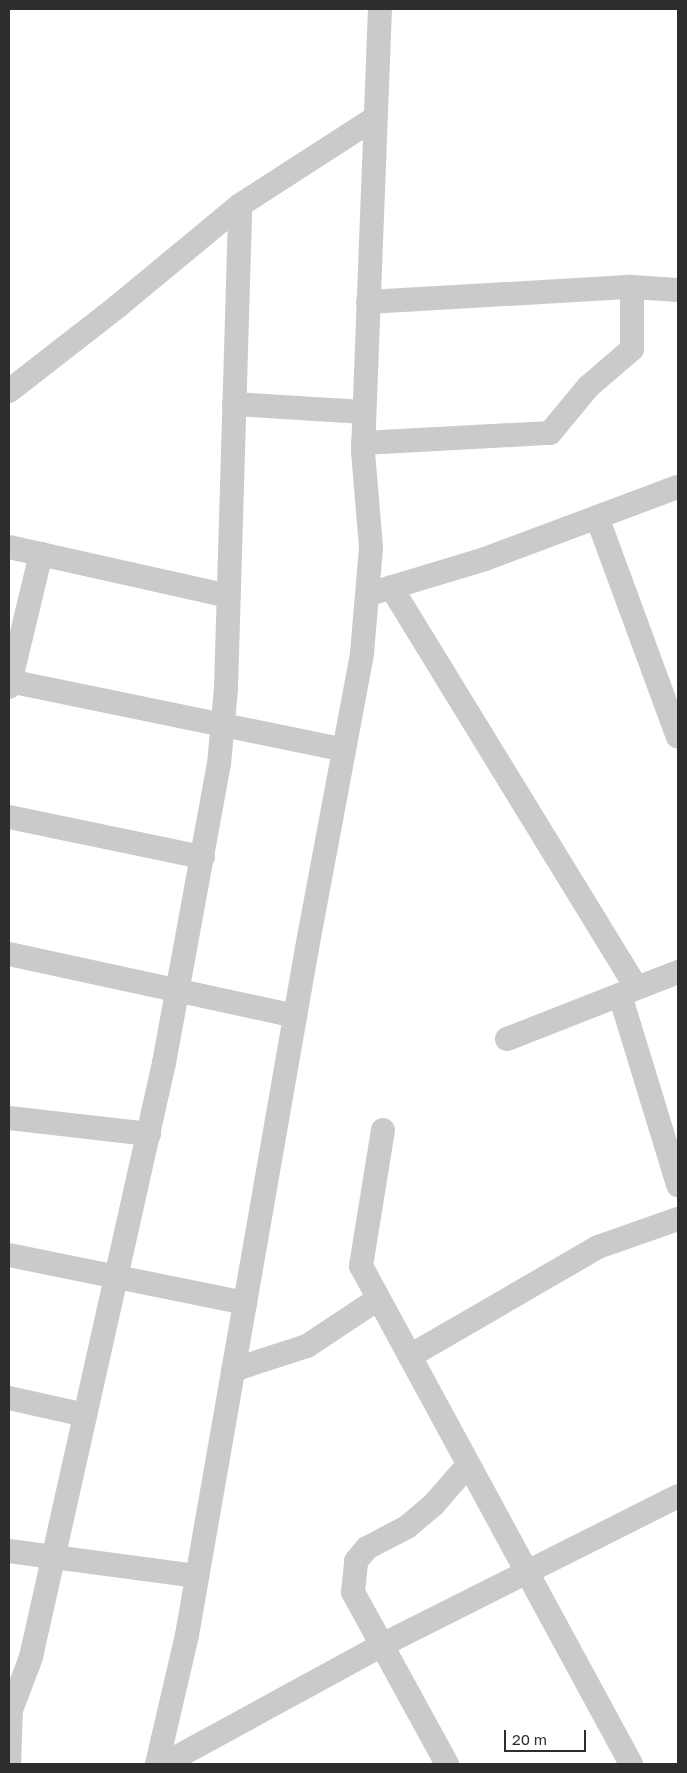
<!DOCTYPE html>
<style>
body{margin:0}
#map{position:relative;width:687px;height:1773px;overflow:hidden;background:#fff;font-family:"Golos Text",sans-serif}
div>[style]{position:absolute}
.minor>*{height:24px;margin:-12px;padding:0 12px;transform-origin:12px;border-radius:12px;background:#cacaca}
span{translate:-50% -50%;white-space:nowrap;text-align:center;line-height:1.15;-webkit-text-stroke:5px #fff;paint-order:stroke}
.frame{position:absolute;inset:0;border:10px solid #2d2d2d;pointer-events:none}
.scale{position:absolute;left:504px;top:1730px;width:82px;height:22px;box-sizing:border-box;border:2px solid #2d2d2d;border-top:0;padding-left:6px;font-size:15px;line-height:18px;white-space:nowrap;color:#2d2d2d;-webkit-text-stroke:4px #fff;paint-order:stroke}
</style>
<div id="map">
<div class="minor">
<i style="left:368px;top:302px;width:264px;rotate:-3.3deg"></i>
<i style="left:632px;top:287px;width:46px;rotate:3.7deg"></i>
<i style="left:9px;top:391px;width:138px;rotate:-37.9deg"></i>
<i style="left:118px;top:306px;width:158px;rotate:-39.6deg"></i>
<i style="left:240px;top:205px;width:161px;rotate:-32.8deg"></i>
<i style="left:234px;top:404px;width:130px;rotate:3.5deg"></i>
<i style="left:363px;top:443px;width:187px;rotate:-3.1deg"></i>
<i style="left:550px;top:433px;width:60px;rotate:-50.4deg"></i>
<i style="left:588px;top:387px;width:58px;rotate:-40.8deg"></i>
<i style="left:632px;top:349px;width:62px;rotate:-90deg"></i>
<i style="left:597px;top:517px;width:234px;rotate:69.8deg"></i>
<i style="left:9px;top:547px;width:225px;rotate:12.6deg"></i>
<i style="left:391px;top:587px;width:470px;rotate:58.5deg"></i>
<i style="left:376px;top:592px;width:114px;rotate:-16.8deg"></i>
<i style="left:485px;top:559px;width:206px;rotate:-20.5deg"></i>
<i style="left:9px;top:681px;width:342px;rotate:11.6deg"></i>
<i style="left:9px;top:687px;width:137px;rotate:-76.5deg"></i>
<i style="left:9px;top:817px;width:198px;rotate:11.7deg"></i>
<i style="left:9px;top:954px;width:293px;rotate:12.2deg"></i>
<i style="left:620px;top:995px;width:199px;rotate:73deg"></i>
<i style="left:507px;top:1039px;width:184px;rotate:-21.4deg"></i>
<i style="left:9px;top:1118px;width:141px;rotate:6.5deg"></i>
<i style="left:383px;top:1130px;width:138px;rotate:99.2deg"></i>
<i style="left:361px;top:1266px;width:566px;rotate:61.53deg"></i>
<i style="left:9px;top:1255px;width:241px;rotate:11.5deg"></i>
<i style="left:410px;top:1356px;width:217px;rotate:-30.1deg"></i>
<i style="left:598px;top:1247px;width:85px;rotate:-19.3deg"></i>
<i style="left:233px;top:1370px;width:78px;rotate:-18deg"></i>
<i style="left:307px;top:1346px;width:85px;rotate:-33.5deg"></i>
<i style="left:9px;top:1398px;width:78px;rotate:12.6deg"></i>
<i style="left:9px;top:1551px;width:190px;rotate:7.6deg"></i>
<i style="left:9px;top:1764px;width:54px;rotate:-87.9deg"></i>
<i style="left:11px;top:1710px;width:57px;rotate:-69.3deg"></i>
<i style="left:31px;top:1657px;width:609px;rotate:-77.38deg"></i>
<i style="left:164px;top:1063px;width:304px;rotate:-79.6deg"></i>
<i style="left:219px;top:764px;width:76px;rotate:-84.7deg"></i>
<i style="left:226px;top:688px;width:483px;rotate:-88.3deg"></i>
<i style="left:157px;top:1764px;width:132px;rotate:-76.9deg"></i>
<i style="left:187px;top:1635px;width:697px;rotate:-80.09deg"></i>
<i style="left:307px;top:948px;width:300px;rotate:-79.4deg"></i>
<i style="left:362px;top:653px;width:106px;rotate:-85.1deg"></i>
<i style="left:371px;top:547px;width:96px;rotate:-94.8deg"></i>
<i style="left:363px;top:451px;width:442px;rotate:-87.8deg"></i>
<i style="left:164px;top:1764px;width:248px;rotate:-28.6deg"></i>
<i style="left:382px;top:1645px;width:331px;rotate:-26.7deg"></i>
<i style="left:447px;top:1764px;width:196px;rotate:-118.7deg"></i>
<i style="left:353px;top:1592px;width:31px;rotate:-84deg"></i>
<i style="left:356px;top:1561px;width:17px;rotate:-50deg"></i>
<i style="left:367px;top:1548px;width:45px;rotate:-27.7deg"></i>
<i style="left:407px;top:1527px;width:35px;rotate:-40deg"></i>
<i style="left:434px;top:1504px;width:52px;rotate:-48.9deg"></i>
</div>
<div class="frame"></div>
<div class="scale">20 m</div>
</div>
